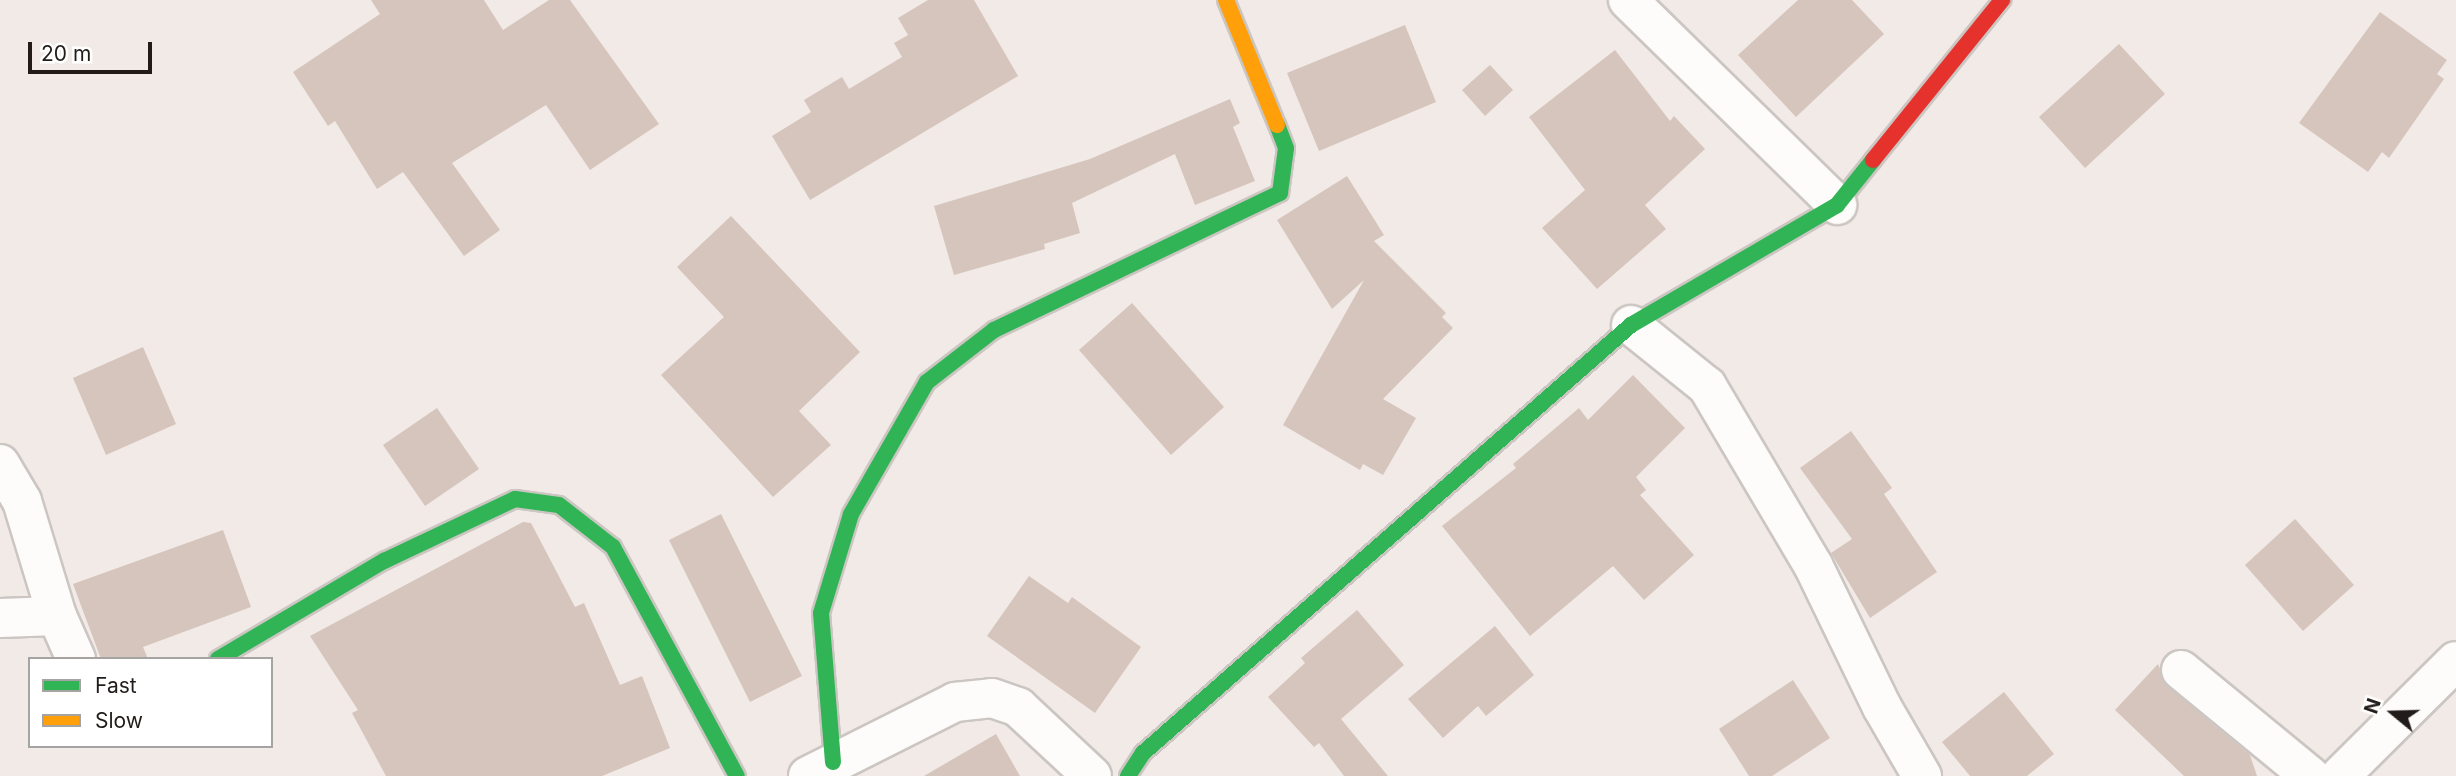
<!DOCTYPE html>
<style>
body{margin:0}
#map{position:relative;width:2456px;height:776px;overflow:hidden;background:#f2eae6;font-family:Inter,sans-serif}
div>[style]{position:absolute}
.building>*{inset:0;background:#d6c5bd}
.roads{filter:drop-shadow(2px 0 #ccc6c2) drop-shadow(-2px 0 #ccc6c2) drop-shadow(0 2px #ccc6c2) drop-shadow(0 -2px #ccc6c2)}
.street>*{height:38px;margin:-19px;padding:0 19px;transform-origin:19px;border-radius:19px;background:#fdfcfb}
.fast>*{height:16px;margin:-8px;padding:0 8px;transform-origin:8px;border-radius:8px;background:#30b455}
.slow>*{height:16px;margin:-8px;padding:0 8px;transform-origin:8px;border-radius:8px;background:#ff9f0a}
.jam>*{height:16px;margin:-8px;padding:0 8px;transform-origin:8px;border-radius:8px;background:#e5322d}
span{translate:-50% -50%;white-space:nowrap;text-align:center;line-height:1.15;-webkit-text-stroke:7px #fff;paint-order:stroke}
.legend{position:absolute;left:28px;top:657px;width:245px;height:91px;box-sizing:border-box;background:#fff;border:2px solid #a6a4a3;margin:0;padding:9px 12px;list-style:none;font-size:21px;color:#211c19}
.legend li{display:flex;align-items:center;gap:14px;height:35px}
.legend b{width:35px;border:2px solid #a6a4a3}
.north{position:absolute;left:2358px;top:678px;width:70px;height:70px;-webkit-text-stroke:5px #fff;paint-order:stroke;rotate:289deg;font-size:19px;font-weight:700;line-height:28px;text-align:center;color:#211c19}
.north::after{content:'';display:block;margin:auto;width:24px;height:32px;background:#211c19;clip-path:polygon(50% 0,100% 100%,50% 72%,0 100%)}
.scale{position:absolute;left:28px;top:42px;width:124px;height:32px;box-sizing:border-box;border:4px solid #211c19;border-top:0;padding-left:9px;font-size:21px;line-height:24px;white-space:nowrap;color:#211c19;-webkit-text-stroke:5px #fff;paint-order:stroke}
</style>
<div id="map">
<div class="building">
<i style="clip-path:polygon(371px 0,484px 0,503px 30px,549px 0,570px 0,659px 124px,590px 170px,546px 105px,452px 163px,500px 230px,464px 256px,403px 172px,377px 189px,335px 121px,328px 126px,293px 72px,380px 14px)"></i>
<i style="clip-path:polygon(928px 0,974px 0,1018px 76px,810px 200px,772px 136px,811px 112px,804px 100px,842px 77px,849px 89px,902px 57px,894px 43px,908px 35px,898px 18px)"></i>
<i style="clip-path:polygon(1798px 0,1852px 0,1884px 34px,1796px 117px,1738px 55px)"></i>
<i style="clip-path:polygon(2380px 12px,2447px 60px,2437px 74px,2444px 79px,2389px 158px,2382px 152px,2368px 172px,2299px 123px)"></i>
<i style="clip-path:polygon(1405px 25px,1436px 102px,1319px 151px,1287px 73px)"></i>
<i style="clip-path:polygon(2119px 44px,2165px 94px,2085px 168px,2039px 117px)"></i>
<i style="clip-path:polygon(1615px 50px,1670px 121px,1674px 116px,1705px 149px,1645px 205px,1666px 229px,1597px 289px,1542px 228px,1585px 190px,1529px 117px)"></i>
<i style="clip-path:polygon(1490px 65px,1513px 90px,1485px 116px,1462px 90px)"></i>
<i style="clip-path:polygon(1230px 99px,1240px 123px,1233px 127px,1255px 181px,1195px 205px,1175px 154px,1072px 203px,1080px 233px,1044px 244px,1045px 249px,954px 275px,934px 206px,1090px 159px)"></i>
<i style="clip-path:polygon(1347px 176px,1384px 235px,1374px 241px,1446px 313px,1442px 317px,1453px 328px,1383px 399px,1416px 418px,1383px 475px,1363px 464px,1360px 470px,1283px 425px,1364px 280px,1332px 309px,1277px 220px)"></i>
<i style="clip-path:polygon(731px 216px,860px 352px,799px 411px,831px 445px,773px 497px,661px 375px,724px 317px,677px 267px)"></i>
<i style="clip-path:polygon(1132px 303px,1224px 407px,1171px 455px,1079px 350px)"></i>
<i style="clip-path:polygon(143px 347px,176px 424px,106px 455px,73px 378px)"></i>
<i style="clip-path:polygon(1633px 375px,1685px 428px,1636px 477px,1646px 490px,1640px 495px,1694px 555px,1644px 600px,1613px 566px,1530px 636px,1442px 526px,1516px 468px,1513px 464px,1579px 408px,1588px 420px)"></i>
<i style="clip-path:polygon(437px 408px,479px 469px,425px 506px,383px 445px)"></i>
<i style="clip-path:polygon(1851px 431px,1892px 488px,1884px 494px,1937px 572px,1870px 618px,1831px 553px,1852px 539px,1800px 468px)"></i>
<i style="clip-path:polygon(721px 514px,802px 676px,750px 702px,669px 540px)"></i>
<i style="clip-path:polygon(2295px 519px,2354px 585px,2303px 631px,2245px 565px)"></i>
<i style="clip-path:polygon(523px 522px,531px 523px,575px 607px,584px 603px,620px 685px,642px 676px,670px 748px,602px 776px,386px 776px,352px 713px,358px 710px,310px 636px)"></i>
<i style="clip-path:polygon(223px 530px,251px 607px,143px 647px,148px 659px,101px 659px,73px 584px)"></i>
<i style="clip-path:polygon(1029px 576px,1068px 603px,1072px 597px,1141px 647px,1095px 713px,987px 636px)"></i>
<i style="clip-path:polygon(1357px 610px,1404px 665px,1341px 719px,1388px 776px,1344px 776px,1319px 743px,1314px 747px,1268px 697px,1305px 663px,1301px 658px)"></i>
<i style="clip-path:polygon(1495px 626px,1534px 675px,1486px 716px,1478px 706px,1443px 738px,1408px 699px)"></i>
<i style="clip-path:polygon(2158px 664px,2167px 686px,2250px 755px,2257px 776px,2184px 776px,2115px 710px)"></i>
<i style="clip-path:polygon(1793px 680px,1830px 738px,1772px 776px,1749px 776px,1719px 729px)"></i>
<i style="clip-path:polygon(2004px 692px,2054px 754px,2027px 776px,1970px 776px,1942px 742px)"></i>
<i style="clip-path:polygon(996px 734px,1020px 776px,924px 776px)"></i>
</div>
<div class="roads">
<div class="street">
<i style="left:1628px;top:0;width:293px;rotate:44.4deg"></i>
<i style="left:1631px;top:325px;width:97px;rotate:38.8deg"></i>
<i style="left:1707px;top:386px;width:208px;rotate:59.4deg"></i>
<i style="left:1813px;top:565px;width:158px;rotate:64.1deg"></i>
<i style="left:1882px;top:707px;width:80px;rotate:59.9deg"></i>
<i style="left:0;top:464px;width:43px;rotate:59.3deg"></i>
<i style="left:22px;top:501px;width:120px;rotate:73.1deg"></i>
<i style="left:57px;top:616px;width:47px;rotate:66.2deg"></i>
<i style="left:0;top:618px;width:57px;rotate:-2deg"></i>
<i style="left:2181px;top:670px;width:167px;rotate:39.4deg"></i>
<i style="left:808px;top:776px;width:165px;rotate:-26.7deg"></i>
<i style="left:955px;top:702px;width:37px;rotate:-6deg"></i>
<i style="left:992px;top:698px;width:28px;rotate:19deg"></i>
<i style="left:1018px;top:707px;width:101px;rotate:43deg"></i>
<i style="left:2340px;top:776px;width:163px;rotate:-44.8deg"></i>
</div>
<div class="fast">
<i style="left:218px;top:659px;width:193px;rotate:-30.6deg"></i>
<i style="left:384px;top:561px;width:145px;rotate:-25.3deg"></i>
<i style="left:515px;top:499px;width:44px;rotate:7.8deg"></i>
<i style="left:559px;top:505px;width:68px;rotate:37.9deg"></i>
<i style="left:613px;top:547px;width:260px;rotate:61.6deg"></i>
<i style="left:833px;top:762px;width:149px;rotate:-94.6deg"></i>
<i style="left:821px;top:613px;width:103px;rotate:-73.1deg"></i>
<i style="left:851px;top:514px;width:152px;rotate:-60.1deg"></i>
<i style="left:927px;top:382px;width:85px;rotate:-37.8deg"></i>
<i style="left:994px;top:330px;width:317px;rotate:-25.6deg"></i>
<i style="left:1280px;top:193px;width:45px;rotate:-82.4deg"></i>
<i style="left:1286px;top:148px;width:25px;rotate:-111deg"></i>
<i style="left:1128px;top:776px;width:27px;rotate:-57deg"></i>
<i style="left:1143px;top:753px;width:649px;rotate:-41.25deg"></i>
<i style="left:1631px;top:325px;width:238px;rotate:-30.2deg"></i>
<i style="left:1837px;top:205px;width:58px;rotate:-51.3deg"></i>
</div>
<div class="slow">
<i style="left:1226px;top:0;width:135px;rotate:67.8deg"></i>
</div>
<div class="jam">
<i style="left:1873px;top:160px;width:206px;rotate:-51.1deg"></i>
</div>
</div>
<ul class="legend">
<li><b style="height:9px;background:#30b455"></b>Fast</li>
<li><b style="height:9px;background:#ff9f0a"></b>Slow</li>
</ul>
<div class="north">N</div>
<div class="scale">20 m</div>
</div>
